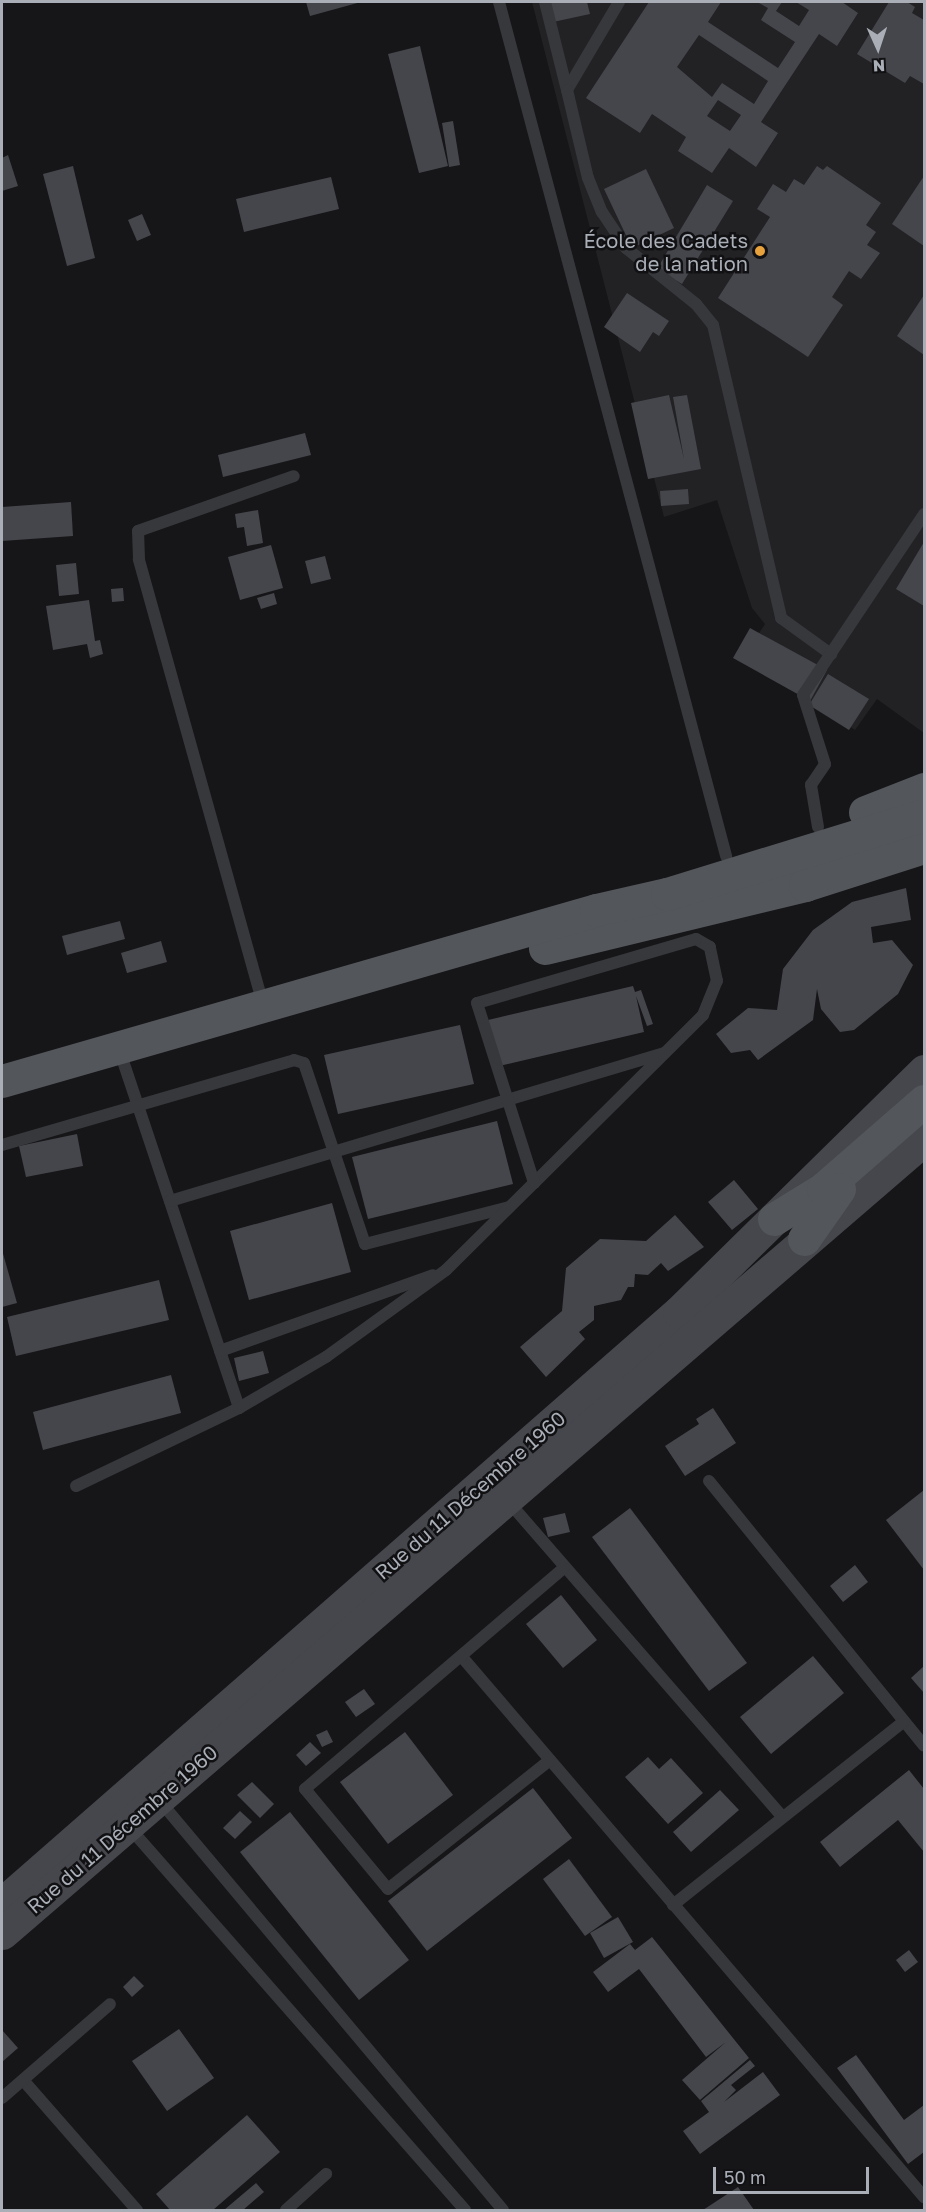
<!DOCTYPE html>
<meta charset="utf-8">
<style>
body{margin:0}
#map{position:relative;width:926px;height:2212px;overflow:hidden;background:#161618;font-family:"Golos Text",sans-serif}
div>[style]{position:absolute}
.built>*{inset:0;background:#222225}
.building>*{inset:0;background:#45464b}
.lane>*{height:12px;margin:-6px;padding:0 6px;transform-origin:6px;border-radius:6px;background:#37383c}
.secondary>*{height:33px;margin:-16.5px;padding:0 16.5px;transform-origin:16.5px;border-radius:16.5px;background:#45474c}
.primary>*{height:33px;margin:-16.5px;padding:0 16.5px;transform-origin:16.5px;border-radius:16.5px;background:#53565b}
.dots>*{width:16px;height:16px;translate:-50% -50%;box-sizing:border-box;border:3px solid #111113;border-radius:50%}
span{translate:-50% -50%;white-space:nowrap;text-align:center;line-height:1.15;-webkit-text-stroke:5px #111113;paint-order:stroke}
.poi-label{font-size:20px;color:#a9aeb7}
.right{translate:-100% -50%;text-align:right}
.street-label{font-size:20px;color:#a9aeb7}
.frame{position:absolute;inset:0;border:3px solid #a9aeb7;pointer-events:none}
.north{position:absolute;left:848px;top:18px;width:60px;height:60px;-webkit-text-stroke:4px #111113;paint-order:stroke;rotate:177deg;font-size:16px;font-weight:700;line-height:24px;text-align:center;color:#a9aeb7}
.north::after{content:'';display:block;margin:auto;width:21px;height:27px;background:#a9aeb7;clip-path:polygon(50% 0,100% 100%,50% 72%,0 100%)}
.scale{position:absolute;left:713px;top:2167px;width:156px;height:27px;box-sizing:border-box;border:3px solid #a9aeb7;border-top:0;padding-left:8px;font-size:18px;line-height:21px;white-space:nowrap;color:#a9aeb7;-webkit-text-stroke:4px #111113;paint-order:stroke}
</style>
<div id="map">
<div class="built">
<i style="clip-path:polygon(532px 2px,924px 2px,924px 733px,877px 699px,855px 730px,745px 655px,765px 624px,752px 608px,717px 500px,664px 517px)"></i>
</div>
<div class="building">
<i style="clip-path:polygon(306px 2px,361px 2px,310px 16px)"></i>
<i style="clip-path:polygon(549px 2px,587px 2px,590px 14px,553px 22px)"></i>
<i style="clip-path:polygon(evenodd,649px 2px,721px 2px,708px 22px,778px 68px,795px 42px,761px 20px,768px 8px,757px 2px,782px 2px,776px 11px,799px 26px,809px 10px,796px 2px,842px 2px,858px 13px,837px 46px,819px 34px,761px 122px,778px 133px,756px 167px,729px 148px,712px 173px,678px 151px,686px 137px,652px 114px,640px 133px,586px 98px,649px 2px,699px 35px,768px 81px,754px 104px,722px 83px,712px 97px,677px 67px,699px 35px,649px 2px,718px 100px,741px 115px,730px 131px,707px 116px,718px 100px)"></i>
<i style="clip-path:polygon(889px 2px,907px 2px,915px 7px,912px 13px,924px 20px,924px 84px,910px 76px,905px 83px,857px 54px)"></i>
<i style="clip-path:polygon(420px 46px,448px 166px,419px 173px,388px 54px)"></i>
<i style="clip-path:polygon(453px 121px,460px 165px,449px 167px,442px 123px)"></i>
<i style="clip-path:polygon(8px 155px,18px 186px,2px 191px,2px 158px)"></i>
<i style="clip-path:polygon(73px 166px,95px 258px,67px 266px,43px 174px)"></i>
<i style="clip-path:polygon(817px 166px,823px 170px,827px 166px,881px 203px,866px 225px,876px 232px,867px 245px,880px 253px,861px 279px,849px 271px,832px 297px,843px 305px,808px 357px,718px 298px,770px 217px,757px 209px,773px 184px,786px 192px,794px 179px,804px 185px)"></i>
<i style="clip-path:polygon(646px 169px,674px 228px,632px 248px,604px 189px)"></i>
<i style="clip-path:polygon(924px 176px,924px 246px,892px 224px)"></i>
<i style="clip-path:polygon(331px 177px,339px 209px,244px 232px,236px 199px)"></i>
<i style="clip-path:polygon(707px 185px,733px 201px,682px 284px,657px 269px)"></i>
<i style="clip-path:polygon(142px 214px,151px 235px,137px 241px,128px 220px)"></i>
<i style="clip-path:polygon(627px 293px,669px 321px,659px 336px,653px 332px,640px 352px,604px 327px)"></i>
<i style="clip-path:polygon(924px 295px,924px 355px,897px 336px)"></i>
<i style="clip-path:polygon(669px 395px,684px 459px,673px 397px,687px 395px,701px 469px,648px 479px,631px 403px)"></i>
<i style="clip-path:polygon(305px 433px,311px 455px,223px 477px,218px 455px)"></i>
<i style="clip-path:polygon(688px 489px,689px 504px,661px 506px,660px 491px)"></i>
<i style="clip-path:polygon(71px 502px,73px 536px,2px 541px,2px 507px)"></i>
<i style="clip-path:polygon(258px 510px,263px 543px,247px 546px,244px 527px,237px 528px,235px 514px)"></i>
<i style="clip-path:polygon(924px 542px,924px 606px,896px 589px)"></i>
<i style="clip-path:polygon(271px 545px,283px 588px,240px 600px,228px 557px)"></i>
<i style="clip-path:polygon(325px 556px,331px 579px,311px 584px,305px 561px)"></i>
<i style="clip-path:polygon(76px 563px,79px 594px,59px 596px,56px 565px)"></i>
<i style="clip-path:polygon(123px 588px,124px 601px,112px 602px,111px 589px)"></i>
<i style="clip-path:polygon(274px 593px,277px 604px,261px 609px,257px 598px)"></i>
<i style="clip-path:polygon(89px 600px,95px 641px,100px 640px,103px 654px,90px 658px,87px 644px,53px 650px,46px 606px)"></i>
<i style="clip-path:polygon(750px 628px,827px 670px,810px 701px,733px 658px)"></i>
<i style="clip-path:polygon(828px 674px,869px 699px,849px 730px,809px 705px)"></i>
<i style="clip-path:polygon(906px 888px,911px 920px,871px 927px,873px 943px,892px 940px,913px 965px,898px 994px,854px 1030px,840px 1032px,821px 1009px,817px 989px,813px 1020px,758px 1060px,750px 1050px,731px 1053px,716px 1034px,748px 1008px,777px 1010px,783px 969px,813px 930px,852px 902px)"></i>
<i style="clip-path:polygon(120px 921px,125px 939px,67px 955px,62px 936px)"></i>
<i style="clip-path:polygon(161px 941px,167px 962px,127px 973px,121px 953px)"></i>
<i style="clip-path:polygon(633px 986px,635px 992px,641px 990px,653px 1024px,647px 1026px,636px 996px,644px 1032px,499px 1066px,488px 1020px)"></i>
<i style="clip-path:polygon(460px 1025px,474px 1084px,338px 1114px,324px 1055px)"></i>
<i style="clip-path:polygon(497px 1121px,513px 1184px,368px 1219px,352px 1157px)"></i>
<i style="clip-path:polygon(77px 1134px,83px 1166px,26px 1177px,19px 1146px)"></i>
<i style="clip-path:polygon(734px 1180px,758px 1209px,732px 1230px,708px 1202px)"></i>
<i style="clip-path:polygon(332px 1203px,351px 1272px,249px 1300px,230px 1231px)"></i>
<i style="clip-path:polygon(675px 1215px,704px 1247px,668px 1271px,661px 1263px,648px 1275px,635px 1274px,634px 1287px,628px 1287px,621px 1300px,594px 1306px,594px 1320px,579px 1332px,585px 1339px,546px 1377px,520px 1347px,562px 1311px,566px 1268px,600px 1239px,646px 1241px)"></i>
<i style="clip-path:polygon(2px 1250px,17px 1303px,2px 1307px)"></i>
<i style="clip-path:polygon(159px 1280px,169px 1320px,16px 1356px,7px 1317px)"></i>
<i style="clip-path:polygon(263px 1351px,269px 1373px,239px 1381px,234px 1358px)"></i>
<i style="clip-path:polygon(171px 1375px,181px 1413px,43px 1450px,33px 1412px)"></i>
<i style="clip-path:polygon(713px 1408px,736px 1443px,685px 1476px,665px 1446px,699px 1424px,696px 1419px)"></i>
<i style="clip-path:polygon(924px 1490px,924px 1570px,886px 1520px)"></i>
<i style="clip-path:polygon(630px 1508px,747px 1663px,709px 1691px,592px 1537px)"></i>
<i style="clip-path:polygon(565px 1513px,570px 1532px,548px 1537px,543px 1518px)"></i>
<i style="clip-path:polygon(855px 1565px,868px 1582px,843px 1602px,830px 1586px)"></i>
<i style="clip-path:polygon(561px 1595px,597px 1640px,563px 1668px,526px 1624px)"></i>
<i style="clip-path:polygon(813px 1656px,844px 1693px,771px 1754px,740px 1717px)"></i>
<i style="clip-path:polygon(924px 1666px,924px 1693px,911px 1678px)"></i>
<i style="clip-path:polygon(364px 1689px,375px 1704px,356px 1717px,345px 1702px)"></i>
<i style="clip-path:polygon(327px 1730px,333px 1742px,322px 1747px,316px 1735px)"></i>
<i style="clip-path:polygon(405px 1732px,453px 1795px,388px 1844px,340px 1782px)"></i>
<i style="clip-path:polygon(310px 1742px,321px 1753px,306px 1766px,296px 1755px)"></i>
<i style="clip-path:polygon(648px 1757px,659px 1769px,671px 1758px,703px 1793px,668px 1824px,625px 1777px)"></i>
<i style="clip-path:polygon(909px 1770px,924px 1789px,924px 1852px,898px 1820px,840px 1867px,820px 1842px)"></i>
<i style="clip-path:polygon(252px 1782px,274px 1804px,260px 1818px,237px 1795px)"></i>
<i style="clip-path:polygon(533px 1788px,572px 1838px,427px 1951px,388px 1901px)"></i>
<i style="clip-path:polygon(720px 1790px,739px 1810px,691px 1852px,673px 1832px)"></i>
<i style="clip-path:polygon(240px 1811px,252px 1822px,235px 1839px,223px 1828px)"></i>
<i style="clip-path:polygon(290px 1812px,409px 1960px,359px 2000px,240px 1852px)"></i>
<i style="clip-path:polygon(569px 1859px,612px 1917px,585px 1936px,543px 1879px)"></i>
<i style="clip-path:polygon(618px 1917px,633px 1942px,604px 1958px,590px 1933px)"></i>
<i style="clip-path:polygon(652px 1937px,749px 2058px,700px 2100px,682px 2080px,726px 2042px,706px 2057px,639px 1969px,608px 1992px,593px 1972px,630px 1944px,635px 1950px)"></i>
<i style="clip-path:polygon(909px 1950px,918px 1962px,905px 1972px,896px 1960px)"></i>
<i style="clip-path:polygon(134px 1976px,144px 1986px,132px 1997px,123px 1987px)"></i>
<i style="clip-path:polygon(179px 2029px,214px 2078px,167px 2111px,132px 2061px)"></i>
<i style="clip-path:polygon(2px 2030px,18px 2048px,2px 2062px)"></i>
<i style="clip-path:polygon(856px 2055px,904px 2120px,924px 2105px,924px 2152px,908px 2164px,837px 2068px)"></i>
<i style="clip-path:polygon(750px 2060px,755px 2066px,731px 2085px,736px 2090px,724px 2102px,763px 2072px,780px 2095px,700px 2154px,683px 2131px,709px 2112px,701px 2101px)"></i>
<i style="clip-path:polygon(247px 2115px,280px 2152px,213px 2210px,170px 2210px,156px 2194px)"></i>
<i style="clip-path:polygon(256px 2183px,264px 2192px,243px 2210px,224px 2210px)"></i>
<i style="clip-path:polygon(738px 2187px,754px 2210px,703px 2210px)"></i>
</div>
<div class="lane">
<i style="left:499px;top:2px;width:884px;rotate:75.11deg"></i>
<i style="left:545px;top:2px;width:91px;rotate:76deg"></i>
<i style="left:619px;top:2px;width:102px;rotate:120.6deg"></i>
<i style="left:567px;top:90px;width:90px;rotate:76.6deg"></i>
<i style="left:588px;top:178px;width:37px;rotate:68deg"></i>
<i style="left:602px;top:212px;width:43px;rotate:56.3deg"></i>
<i style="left:626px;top:248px;width:90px;rotate:38.7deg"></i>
<i style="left:696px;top:304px;width:27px;rotate:51deg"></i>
<i style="left:713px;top:325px;width:301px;rotate:76.9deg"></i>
<i style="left:781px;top:618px;width:62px;rotate:35.8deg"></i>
<i style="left:818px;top:827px;width:43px;rotate:-99.5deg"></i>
<i style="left:811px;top:785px;width:25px;rotate:-56deg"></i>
<i style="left:825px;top:764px;width:72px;rotate:-107.7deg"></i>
<i style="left:803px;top:695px;width:218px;rotate:-56.2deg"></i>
<i style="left:263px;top:1004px;width:462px;rotate:-105.6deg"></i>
<i style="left:139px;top:559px;width:28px;rotate:-92deg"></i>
<i style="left:138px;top:531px;width:165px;rotate:-19.4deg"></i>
<i style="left:123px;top:1061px;width:366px;rotate:71.5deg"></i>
<i style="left:2px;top:1145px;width:304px;rotate:-16.2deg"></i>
<i style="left:294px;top:1060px;width:10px;rotate:17deg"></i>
<i style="left:304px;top:1063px;width:191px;rotate:71.4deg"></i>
<i style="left:365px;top:1244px;width:149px;rotate:-14.4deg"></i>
<i style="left:170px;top:1201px;width:516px;rotate:-16.68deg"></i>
<i style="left:220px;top:1351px;width:226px;rotate:-19.6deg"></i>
<i style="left:709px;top:1481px;width:341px;rotate:50.9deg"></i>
<i style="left:76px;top:1486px;width:181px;rotate:-25.6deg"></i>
<i style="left:239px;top:1408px;width:101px;rotate:-30.4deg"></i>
<i style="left:326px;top:1357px;width:148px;rotate:-35.9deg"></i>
<i style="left:446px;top:1270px;width:124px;rotate:-44.7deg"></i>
<i style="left:534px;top:1183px;width:238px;rotate:-44.8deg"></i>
<i style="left:703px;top:1015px;width:37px;rotate:-68deg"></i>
<i style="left:717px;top:981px;width:35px;rotate:-102deg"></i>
<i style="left:710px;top:947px;width:16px;rotate:-150deg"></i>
<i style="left:696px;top:939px;width:228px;rotate:163.7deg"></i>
<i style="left:477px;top:1003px;width:189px;rotate:72.4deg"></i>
<i style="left:507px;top:1500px;width:420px;rotate:49deg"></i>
<i style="left:462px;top:1657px;width:711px;rotate:49.45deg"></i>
<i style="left:550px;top:1760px;width:207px;rotate:141.5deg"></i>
<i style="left:388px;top:1889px;width:130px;rotate:-129.7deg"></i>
<i style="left:305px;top:1789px;width:340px;rotate:-40.5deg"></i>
<i style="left:159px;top:1800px;width:535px;rotate:50deg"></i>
<i style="left:128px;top:1826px;width:511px;rotate:48.73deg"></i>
<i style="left:673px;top:1905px;width:295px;rotate:-38.5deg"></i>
<i style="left:23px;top:2080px;width:173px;rotate:48.8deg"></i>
<i style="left:2px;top:2098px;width:143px;rotate:-41deg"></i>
<i style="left:286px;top:2210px;width:54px;rotate:-42deg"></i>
</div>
<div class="secondary">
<i style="left:2px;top:1904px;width:899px;rotate:-41.17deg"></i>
<i style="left:679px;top:1312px;width:344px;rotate:-44.5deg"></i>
<i style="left:2px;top:1933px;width:1217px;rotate:-40.73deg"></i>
</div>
<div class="primary">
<i style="left:865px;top:812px;width:63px;rotate:-21.3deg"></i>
<i style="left:545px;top:948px;width:268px;rotate:-13.6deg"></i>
<i style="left:805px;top:885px;width:125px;rotate:-17.7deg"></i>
<i style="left:2px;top:1081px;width:618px;rotate:-16.06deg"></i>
<i style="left:596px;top:910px;width:73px;rotate:-12.7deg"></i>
<i style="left:667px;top:894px;width:269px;rotate:-17.1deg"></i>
<i style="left:774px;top:1219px;width:57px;rotate:-31.5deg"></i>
<i style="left:823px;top:1189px;width:134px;rotate:-41.1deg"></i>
<i style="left:804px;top:1239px;width:61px;rotate:-55deg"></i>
</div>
<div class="dots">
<i style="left:760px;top:251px;background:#e8a23d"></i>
</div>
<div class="poi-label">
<span class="right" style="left:748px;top:252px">École des Cadets<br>de la nation</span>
</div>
<div class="street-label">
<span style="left:470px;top:1495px;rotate:-41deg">Rue du 11 Décembre 1960</span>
<span style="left:122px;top:1829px;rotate:-41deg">Rue du 11 Décembre 1960</span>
</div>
<div class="frame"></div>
<div class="north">N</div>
<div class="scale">50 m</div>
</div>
